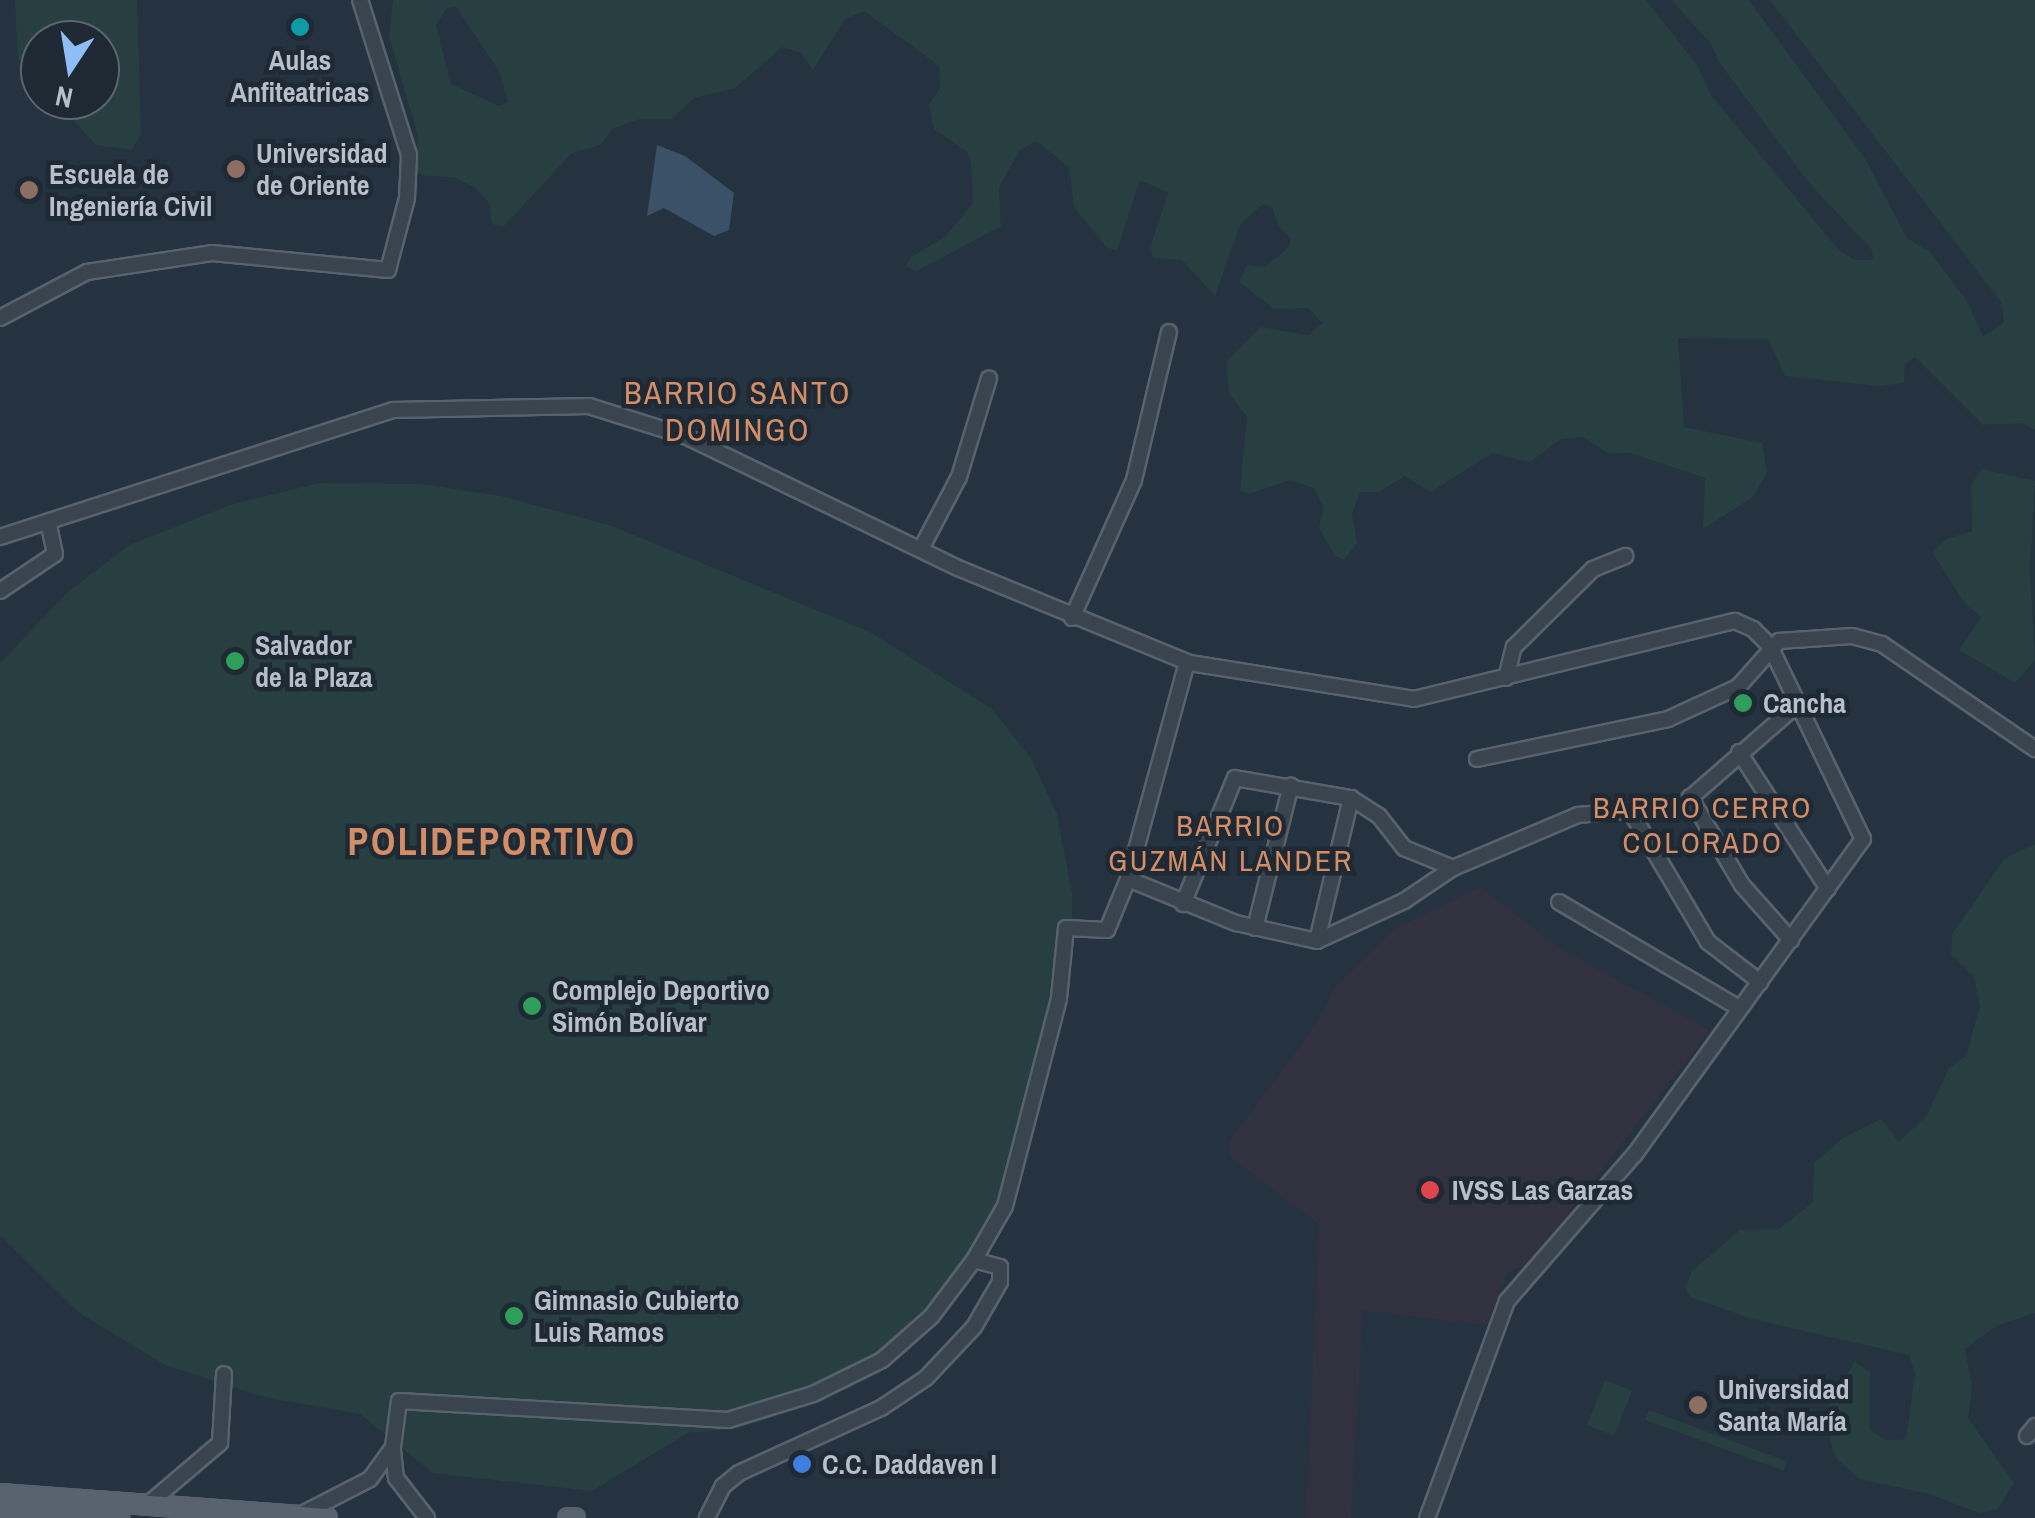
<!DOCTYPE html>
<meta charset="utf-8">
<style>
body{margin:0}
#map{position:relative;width:2035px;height:1518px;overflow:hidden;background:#25323f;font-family:"Archivo Narrow",sans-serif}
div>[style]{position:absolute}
.medical>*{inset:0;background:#323140}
.green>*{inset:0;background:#273f40}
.water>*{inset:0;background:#3b5168}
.roads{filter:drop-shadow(2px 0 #57626d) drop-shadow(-2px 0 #57626d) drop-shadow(0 2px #57626d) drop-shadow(0 -2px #57626d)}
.minor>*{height:14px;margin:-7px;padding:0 7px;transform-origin:7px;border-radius:7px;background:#3a444f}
.major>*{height:18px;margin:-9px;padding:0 9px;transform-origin:9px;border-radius:9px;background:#58636f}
.dots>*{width:28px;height:28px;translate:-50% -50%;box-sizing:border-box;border:5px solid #1e2934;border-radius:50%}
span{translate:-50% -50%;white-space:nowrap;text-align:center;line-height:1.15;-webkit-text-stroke:9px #1e2934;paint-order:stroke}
.poi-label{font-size:28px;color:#b6bfca;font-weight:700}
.left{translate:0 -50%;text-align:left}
.neighbourhood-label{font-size:30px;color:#d38e67;letter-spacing:2.5px}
.quarter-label{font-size:32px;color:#d38e67;letter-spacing:2.5px}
.district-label{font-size:38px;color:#d38e67;font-weight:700;letter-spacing:2.5px}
.north{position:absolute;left:20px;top:20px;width:100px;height:100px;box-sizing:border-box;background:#1e2934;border:2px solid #5b6570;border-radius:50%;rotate:192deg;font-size:28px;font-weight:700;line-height:40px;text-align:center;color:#b6bfca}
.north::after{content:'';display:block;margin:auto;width:35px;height:45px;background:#8fbef6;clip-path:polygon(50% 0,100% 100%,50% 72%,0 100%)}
</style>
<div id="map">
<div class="medical">
<i style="clip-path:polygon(1480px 887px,1561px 949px,1710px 1030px,1530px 1263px,1507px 1273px,1487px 1325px,1363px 1311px,1351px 1518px,1306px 1518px,1319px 1224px,1229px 1156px,1228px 1143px,1310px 1033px,1336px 986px,1394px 929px)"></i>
</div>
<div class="green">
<i style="clip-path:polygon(15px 0,137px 0,141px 134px,132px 150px,96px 145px,55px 100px,100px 100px,100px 40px,40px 40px,40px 83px,18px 59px)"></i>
<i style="clip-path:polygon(evenodd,393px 0,1646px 0,1697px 65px,1711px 95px,1837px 248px,1854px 260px,1873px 260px,1872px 250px,1809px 183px,1719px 62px,1710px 42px,1671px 0,1749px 0,1866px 160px,1907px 238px,1930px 252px,1967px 301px,1983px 337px,2004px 322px,2001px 302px,1770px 0,2035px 0,2035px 430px,2022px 423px,1983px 425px,1915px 357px,1905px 364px,1904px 383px,1878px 386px,1785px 376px,1768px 339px,1678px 338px,1684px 427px,1762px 443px,1767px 472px,1753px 497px,1703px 529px,1705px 478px,1630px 453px,1609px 454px,1583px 437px,1561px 439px,1530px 462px,1492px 453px,1431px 492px,1405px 476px,1379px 492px,1360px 492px,1352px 514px,1357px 543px,1344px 560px,1335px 556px,1319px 528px,1323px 507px,1314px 488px,1290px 480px,1249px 494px,1240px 490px,1247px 417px,1229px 393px,1226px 362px,1261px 327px,1309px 335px,1322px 323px,1308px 308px,1274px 309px,1239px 282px,1247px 265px,1265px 267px,1288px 248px,1291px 239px,1278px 225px,1272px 207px,1263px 204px,1240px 225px,1215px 296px,1182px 260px,1153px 258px,1150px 248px,1168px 193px,1140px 180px,1117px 250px,1107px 248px,1074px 207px,1069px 167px,1036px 141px,1020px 150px,999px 187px,1001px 226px,917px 271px,906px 266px,911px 257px,946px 236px,973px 203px,971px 163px,967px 152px,934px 129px,929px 105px,940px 88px,939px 66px,864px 11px,845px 19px,813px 70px,801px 53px,782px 47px,735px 88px,694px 98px,671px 119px,640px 119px,612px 129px,601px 145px,572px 153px,503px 227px,492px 224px,489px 202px,475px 188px,456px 178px,422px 175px,415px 167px,418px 136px,389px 36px,393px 0,456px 7px,499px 71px,508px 102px,499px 106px,451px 84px,436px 25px,447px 8px,456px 7px)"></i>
<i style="clip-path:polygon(1982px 469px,2035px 481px,2030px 568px,2035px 660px,2015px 683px,1959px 650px,1981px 617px,1965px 604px,1932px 552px,1946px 539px,1972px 531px,1971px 485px)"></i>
<i style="clip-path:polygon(319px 483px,421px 484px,501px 496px,612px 526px,870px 632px,992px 709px,1031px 758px,1057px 814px,1072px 894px,1073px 952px,1056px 1048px,1015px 1203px,939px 1320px,879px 1373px,823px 1401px,736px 1429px,688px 1433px,592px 1491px,433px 1473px,360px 1414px,264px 1397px,165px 1365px,78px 1312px,0 1235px,0 663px,68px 592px,129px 545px,230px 505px)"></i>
<i style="clip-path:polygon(2035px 844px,2035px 1313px,1996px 1326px,1965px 1349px,1972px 1386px,1968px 1418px,2014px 1483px,1998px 1509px,1979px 1513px,1929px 1494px,1859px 1479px,1835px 1457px,1824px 1414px,1855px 1361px,1870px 1372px,1870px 1430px,1886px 1440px,1906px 1439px,1915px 1373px,1909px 1355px,1752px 1319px,1690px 1297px,1685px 1289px,1692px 1271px,1740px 1230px,1779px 1229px,1813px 1202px,1814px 1163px,1843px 1138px,1881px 1119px,1899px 1142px,1927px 1115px,1949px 1068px,1966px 1056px,1980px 1006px,1974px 977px,1951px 954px,1952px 934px,2005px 858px)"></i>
<i style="clip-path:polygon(1605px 1380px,1632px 1391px,1614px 1436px,1587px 1425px)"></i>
<i style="clip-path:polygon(1649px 1410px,1786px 1461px,1784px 1471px,1645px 1420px)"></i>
</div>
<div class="water">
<i style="clip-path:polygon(657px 145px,685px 156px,734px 193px,729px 230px,714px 236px,664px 208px,647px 216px)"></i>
</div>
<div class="roads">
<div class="minor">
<i style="left:0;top:318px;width:98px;rotate:-27.9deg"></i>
<i style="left:87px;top:272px;width:126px;rotate:-8.6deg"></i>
<i style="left:212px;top:253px;width:177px;rotate:5.5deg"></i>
<i style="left:388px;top:270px;width:74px;rotate:-75.2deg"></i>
<i style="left:407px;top:198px;width:43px;rotate:-87.3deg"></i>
<i style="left:409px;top:155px;width:163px;rotate:-107.5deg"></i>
<i style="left:0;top:537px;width:413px;rotate:-17.9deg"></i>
<i style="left:393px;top:410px;width:196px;rotate:-1.2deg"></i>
<i style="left:589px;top:406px;width:101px;rotate:17.4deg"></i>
<i style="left:685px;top:436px;width:303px;rotate:25.8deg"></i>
<i style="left:958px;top:568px;width:251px;rotate:22.3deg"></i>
<i style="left:1190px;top:663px;width:227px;rotate:9.1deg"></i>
<i style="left:1414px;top:699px;width:330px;rotate:-13.7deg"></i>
<i style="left:1735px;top:621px;width:20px;rotate:24deg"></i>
<i style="left:1753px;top:629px;width:24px;rotate:45deg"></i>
<i style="left:1770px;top:646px;width:214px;rotate:64.3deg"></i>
<i style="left:1863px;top:839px;width:390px;rotate:125.9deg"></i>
<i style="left:1634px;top:1155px;width:194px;rotate:131deg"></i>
<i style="left:1507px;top:1301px;width:231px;rotate:110.2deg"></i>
<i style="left:921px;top:549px;width:81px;rotate:-62.2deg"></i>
<i style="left:959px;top:477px;width:103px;rotate:-73.1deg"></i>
<i style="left:0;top:591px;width:66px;rotate:-33.9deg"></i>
<i style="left:55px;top:554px;width:30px;rotate:-102deg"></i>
<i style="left:1072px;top:618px;width:151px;rotate:-65.8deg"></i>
<i style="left:1134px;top:480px;width:152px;rotate:-76.7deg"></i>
<i style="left:1187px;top:662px;width:225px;rotate:105.2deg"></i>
<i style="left:1128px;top:879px;width:117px;rotate:22.2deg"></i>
<i style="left:1236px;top:923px;width:83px;rotate:12.5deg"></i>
<i style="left:1317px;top:941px;width:96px;rotate:-24.7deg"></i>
<i style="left:1404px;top:901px;width:59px;rotate:-34deg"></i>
<i style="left:1506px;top:678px;width:32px;rotate:-76deg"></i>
<i style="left:1514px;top:647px;width:111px;rotate:-44.6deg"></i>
<i style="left:1593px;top:569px;width:35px;rotate:-22deg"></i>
<i style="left:1739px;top:752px;width:163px;rotate:57deg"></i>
<i style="left:1477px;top:759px;width:195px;rotate:-11.8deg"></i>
<i style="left:1668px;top:719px;width:77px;rotate:-24.6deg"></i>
<i style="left:1738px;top:687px;width:62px;rotate:-48.3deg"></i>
<i style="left:1779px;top:641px;width:73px;rotate:-3.9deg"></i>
<i style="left:1852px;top:636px;width:31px;rotate:15deg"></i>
<i style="left:1882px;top:644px;width:186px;rotate:34.5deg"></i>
<i style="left:1690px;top:797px;width:102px;rotate:59.4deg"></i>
<i style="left:1742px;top:885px;width:74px;rotate:48.3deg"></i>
<i style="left:1351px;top:798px;width:33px;rotate:33deg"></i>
<i style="left:1379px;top:816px;width:41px;rotate:52deg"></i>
<i style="left:1404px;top:848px;width:53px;rotate:22.2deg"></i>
<i style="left:1453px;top:868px;width:136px;rotate:-23deg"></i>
<i style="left:1578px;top:815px;width:103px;rotate:-5deg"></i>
<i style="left:1681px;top:806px;width:157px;rotate:-41.1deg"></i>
<i style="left:1632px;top:814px;width:149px;rotate:59.3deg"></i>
<i style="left:1708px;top:942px;width:66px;rotate:37.6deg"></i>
<i style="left:1559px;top:902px;width:209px;rotate:30.5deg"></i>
<i style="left:1183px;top:904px;width:136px;rotate:-67.6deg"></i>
<i style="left:1235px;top:778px;width:118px;rotate:9.8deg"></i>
<i style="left:1351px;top:798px;width:147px;rotate:103.4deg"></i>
<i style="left:1255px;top:928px;width:147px;rotate:-75.9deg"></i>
<i style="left:974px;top:1260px;width:62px;rotate:-60.1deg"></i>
<i style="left:1005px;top:1206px;width:215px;rotate:-75.4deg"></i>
<i style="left:1059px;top:998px;width:70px;rotate:-84.3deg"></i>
<i style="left:1066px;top:928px;width:41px;rotate:2.8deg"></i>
<i style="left:1107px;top:930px;width:55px;rotate:-67.6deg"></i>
<i style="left:2027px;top:1436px;width:13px;rotate:-51deg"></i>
<i style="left:393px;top:1450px;width:28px;rotate:84deg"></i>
<i style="left:396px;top:1478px;width:51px;rotate:52.2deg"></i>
<i style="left:147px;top:1505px;width:96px;rotate:-40.3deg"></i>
<i style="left:220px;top:1443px;width:69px;rotate:-86.7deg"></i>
<i style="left:298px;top:1516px;width:81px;rotate:-27.2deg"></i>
<i style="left:370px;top:1479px;width:39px;rotate:-54deg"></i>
<i style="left:393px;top:1447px;width:46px;rotate:-82.6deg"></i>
<i style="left:399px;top:1401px;width:330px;rotate:3.3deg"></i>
<i style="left:728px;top:1420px;width:89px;rotate:-17deg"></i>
<i style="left:813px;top:1394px;width:77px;rotate:-26.2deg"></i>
<i style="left:882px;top:1360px;width:65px;rotate:-41.3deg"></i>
<i style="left:931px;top:1317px;width:71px;rotate:-53deg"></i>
<i style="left:974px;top:1260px;width:27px;rotate:15deg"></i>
<i style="left:1000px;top:1267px;width:15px;rotate:90deg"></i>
<i style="left:1000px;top:1282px;width:52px;rotate:120deg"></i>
<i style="left:974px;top:1327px;width:70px;rotate:133.3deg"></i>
<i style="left:926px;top:1378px;width:54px;rotate:146.3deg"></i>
<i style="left:881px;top:1408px;width:156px;rotate:155.4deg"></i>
<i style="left:739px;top:1473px;width:21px;rotate:141deg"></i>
<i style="left:723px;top:1486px;width:36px;rotate:117deg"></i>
</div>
<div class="major">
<i style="left:0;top:1494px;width:328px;rotate:4.2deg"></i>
<i style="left:0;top:1509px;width:120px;rotate:4.3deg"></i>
<i style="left:568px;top:1518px;width:7px"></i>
</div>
</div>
<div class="dots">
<i style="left:300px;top:27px;background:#0f9aa8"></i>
<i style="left:236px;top:169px;background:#8d6e63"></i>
<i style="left:29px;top:190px;background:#8d6e63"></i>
<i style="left:235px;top:661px;background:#2e9e5b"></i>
<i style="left:1743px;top:703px;background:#2e9e5b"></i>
<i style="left:532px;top:1006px;background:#2e9e5b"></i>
<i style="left:1430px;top:1190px;background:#e0444e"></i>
<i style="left:514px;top:1316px;background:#2e9e5b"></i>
<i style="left:1698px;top:1405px;background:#8d6e63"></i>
<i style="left:802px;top:1464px;background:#3f7fe0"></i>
</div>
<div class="poi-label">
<span style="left:300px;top:76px">Aulas<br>Anfiteatricas</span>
<span class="left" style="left:256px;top:169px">Universidad<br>de Oriente</span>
<span class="left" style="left:49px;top:190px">Escuela de<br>Ingeniería Civil</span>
<span class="left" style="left:255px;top:661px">Salvador<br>de la Plaza</span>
<span class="left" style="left:1763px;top:703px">Cancha</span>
<span class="left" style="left:552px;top:1006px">Complejo Deportivo<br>Simón Bolívar</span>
<span class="left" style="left:1452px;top:1190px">IVSS Las Garzas</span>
<span class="left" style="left:534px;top:1316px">Gimnasio Cubierto<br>Luis Ramos</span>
<span class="left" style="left:1718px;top:1405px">Universidad<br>Santa María</span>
<span class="left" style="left:822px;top:1464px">C.C. Daddaven I</span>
</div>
<div class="neighbourhood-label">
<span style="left:1703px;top:824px">BARRIO CERRO<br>COLORADO</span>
<span style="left:1231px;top:842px">BARRIO<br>GUZMÁN LANDER</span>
</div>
<div class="quarter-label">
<span style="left:738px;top:412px">BARRIO SANTO<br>DOMINGO</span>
</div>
<div class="district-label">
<span style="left:492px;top:842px">POLIDEPORTIVO</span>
</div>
<div class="north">N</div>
</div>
